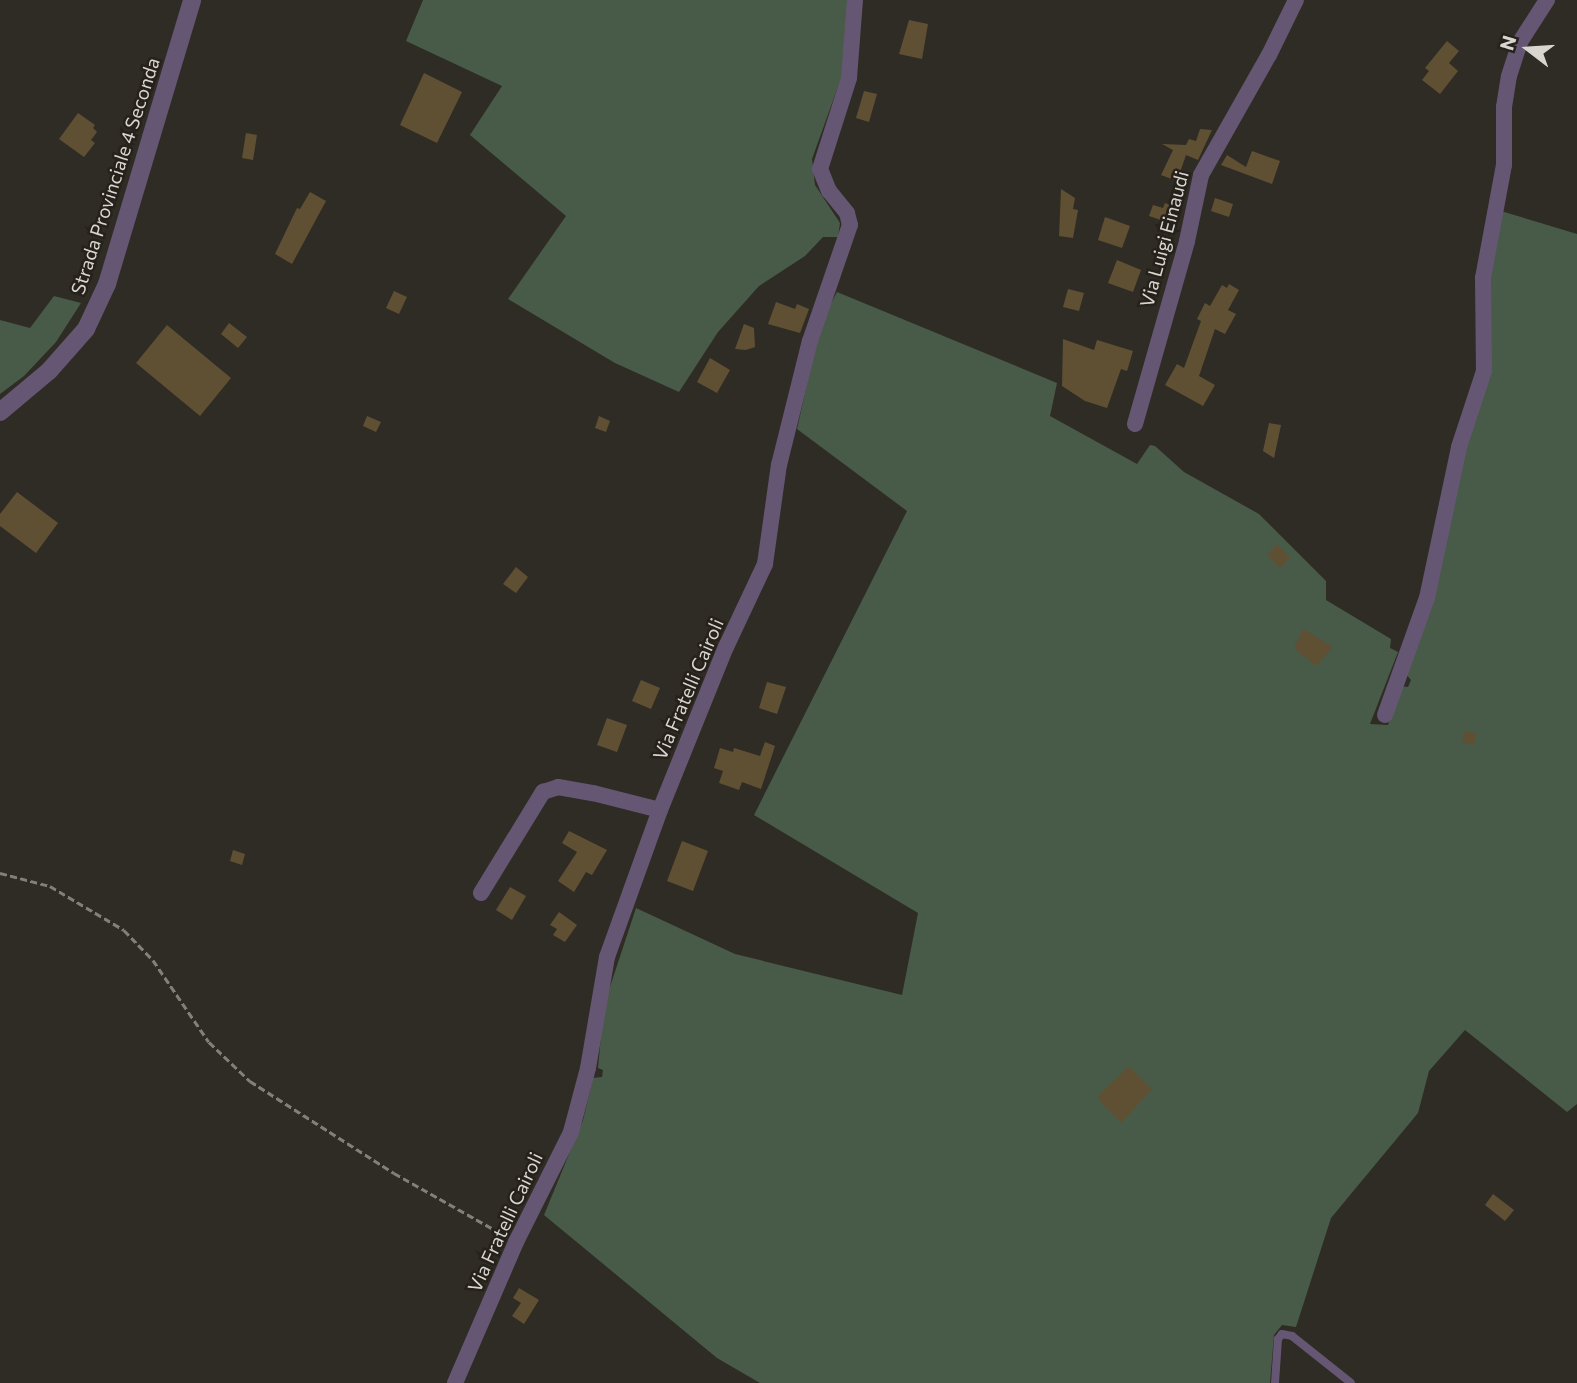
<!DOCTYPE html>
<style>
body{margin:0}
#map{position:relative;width:1577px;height:1383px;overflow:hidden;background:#2f2c25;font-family:Commissioner,sans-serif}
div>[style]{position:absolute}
.green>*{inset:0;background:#475b48}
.building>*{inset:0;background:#605033}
.path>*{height:2.5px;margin-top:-1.25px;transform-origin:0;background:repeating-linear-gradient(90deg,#83807b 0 7px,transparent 0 10.5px)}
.service>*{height:8px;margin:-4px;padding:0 4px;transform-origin:4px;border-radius:4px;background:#655773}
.minor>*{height:16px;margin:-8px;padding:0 8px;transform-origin:8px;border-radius:8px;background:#655773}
.tertiary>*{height:18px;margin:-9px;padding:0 9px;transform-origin:9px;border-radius:9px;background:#655773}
span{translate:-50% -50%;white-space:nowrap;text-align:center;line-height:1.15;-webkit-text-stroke:5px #26221b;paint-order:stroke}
.street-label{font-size:19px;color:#d9d6d2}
.north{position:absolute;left:1493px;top:14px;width:70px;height:70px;-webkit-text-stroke:5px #26221b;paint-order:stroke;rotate:287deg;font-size:19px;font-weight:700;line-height:28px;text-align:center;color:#d9d6d2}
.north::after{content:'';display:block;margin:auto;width:24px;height:32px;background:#d9d6d2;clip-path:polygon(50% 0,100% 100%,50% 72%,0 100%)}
</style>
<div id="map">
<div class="green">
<i style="clip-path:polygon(423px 0,847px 0,847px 54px,844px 70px,812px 159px,815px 185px,840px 223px,838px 237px,823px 237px,805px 256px,759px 286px,718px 332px,679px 392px,615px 363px,508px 299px,566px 216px,470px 135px,502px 86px,406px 41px)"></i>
<i style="clip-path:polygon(1501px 211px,1577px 234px,1577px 1104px,1567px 1112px,1465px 1030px,1429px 1071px,1418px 1113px,1331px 1218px,1296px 1327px,1282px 1325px,1274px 1335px,1270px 1383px,760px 1383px,717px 1358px,544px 1215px,583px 1120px,593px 1078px,602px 1077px,603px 1070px,598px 1068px,604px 1005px,636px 908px,735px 954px,902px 995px,918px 913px,754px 815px,907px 511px,797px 429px,821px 322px,837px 292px,1057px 383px,1050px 416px,1137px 464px,1150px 445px,1155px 446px,1184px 472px,1259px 514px,1326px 581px,1326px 600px,1391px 639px,1390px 648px,1398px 652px,1370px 724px,1388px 725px,1400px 686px,1408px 687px,1411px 680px,1405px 673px,1464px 450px,1484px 390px,1489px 279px)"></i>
<i style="clip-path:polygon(54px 296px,81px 303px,56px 342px,24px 376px,0 394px,0 320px,30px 328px)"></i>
</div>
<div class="building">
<i style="clip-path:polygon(909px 20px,928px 24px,922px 59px,899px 54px)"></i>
<i style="clip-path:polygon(1447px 41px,1459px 51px,1449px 63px,1458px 71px,1440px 94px,1422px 80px,1429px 71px,1425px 68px)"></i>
<i style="clip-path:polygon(424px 73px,462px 92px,437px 143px,400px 125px)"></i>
<i style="clip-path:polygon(864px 91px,877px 94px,869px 122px,856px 118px)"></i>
<i style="clip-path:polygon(78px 113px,95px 125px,93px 128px,97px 132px,91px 140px,95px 143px,84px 157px,59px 139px)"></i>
<i style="clip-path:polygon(1200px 129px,1212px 130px,1198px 160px,1186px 155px,1177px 181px,1161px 175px,1173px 150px,1162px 144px,1186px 145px,1189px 139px,1196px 141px)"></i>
<i style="clip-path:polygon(246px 133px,257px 135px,253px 160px,242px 158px)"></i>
<i style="clip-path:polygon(1252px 151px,1280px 161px,1272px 184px,1221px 165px,1227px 155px,1246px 167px)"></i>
<i style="clip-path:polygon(1061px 189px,1075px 198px,1073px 209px,1078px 210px,1073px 238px,1059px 236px)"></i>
<i style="clip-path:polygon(310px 192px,326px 201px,292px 264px,275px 254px,297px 208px,300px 209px)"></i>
<i style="clip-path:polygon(1215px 198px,1233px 204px,1229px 217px,1211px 211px)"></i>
<i style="clip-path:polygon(1165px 203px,1175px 207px,1170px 223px,1149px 216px,1153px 205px,1163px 208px)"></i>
<i style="clip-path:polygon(1105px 217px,1130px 226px,1122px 248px,1098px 240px)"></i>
<i style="clip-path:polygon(1117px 260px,1141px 270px,1133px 292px,1108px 283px)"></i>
<i style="clip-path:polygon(1229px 284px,1239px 290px,1228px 310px,1236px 314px,1225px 334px,1215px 329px,1199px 376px,1215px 385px,1203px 406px,1165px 385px,1177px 364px,1184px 368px,1201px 321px,1197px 319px,1205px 303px,1210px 306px,1222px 285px,1227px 288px)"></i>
<i style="clip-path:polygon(1068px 289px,1084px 293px,1079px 311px,1063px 307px)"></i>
<i style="clip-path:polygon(394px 291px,407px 297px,399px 314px,386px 308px)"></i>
<i style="clip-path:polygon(776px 302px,795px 309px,797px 304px,809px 309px,800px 333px,768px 324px)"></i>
<i style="clip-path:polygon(229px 323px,247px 337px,238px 348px,221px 334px)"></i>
<i style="clip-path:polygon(744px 324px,754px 328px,755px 347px,746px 350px,735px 349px)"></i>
<i style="clip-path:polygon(167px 325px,231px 378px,200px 416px,136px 363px)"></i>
<i style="clip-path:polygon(1063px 339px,1094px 350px,1097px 340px,1133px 351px,1127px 371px,1121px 369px,1107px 408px,1085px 401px,1062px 386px)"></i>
<i style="clip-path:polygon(710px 358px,730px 370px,717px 393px,697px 382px)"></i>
<i style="clip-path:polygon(367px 416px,381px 422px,376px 432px,363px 426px)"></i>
<i style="clip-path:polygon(599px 416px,610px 421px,606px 432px,595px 428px)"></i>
<i style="clip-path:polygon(1269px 423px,1281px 425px,1274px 458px,1263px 451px)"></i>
<i style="clip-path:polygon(17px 492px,58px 523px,36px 553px,0 526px,0 514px)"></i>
<i style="clip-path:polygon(1277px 544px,1290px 558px,1280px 568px,1267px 555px)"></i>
<i style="clip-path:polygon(516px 567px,528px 577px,516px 593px,503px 584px)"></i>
<i style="clip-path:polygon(1303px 629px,1333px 647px,1316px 666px,1294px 648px)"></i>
<i style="clip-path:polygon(641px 680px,660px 688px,651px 709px,632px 701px)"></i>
<i style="clip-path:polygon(767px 682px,786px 687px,777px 714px,759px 708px)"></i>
<i style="clip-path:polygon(607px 718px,627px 725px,617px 752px,597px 745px)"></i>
<i style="clip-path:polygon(1464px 731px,1477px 734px,1474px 745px,1462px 742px)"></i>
<i style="clip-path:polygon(765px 742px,775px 746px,761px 789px,742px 782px,739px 790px,719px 783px,723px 771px,714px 768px,720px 748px,733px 752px,734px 748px,760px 756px)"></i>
<i style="clip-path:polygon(569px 831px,607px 850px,592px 875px,586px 872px,574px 892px,558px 881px,577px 852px,562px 843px)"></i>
<i style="clip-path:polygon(682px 841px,708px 851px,693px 891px,667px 881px)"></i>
<i style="clip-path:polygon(233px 850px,245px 854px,242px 865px,230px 861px)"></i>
<i style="clip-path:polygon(510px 887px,526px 896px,512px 920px,496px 910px)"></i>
<i style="clip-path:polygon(559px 912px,577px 925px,565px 942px,553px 935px,557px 929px,550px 925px)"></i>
<i style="clip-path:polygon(1129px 1066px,1152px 1089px,1121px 1123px,1097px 1097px)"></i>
<i style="clip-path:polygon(1493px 1194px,1514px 1210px,1505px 1221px,1485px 1205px)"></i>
<i style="clip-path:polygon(519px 1288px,539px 1300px,524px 1324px,512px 1316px,521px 1303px,513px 1298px)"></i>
</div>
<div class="path">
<i style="left:0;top:873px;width:52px;rotate:14.6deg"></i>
<i style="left:50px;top:886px;width:86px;rotate:30.7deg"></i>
<i style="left:124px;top:930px;width:42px;rotate:46deg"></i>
<i style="left:153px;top:960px;width:99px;rotate:55.7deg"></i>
<i style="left:209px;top:1042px;width:57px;rotate:43.6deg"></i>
<i style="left:250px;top:1081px;width:171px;rotate:32.6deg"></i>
<i style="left:394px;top:1173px;width:126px;rotate:29.4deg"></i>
</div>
<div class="service">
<i style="left:1275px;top:1383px;width:44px;rotate:-86.1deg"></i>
<i style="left:1278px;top:1339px;width:6px;rotate:-51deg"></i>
<i style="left:1282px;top:1334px;width:10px;rotate:11deg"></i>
<i style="left:1292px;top:1336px;width:75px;rotate:38.5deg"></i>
</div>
<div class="minor">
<i style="left:1135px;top:424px;width:190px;rotate:-74.1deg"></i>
<i style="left:1187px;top:241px;width:67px;rotate:-78deg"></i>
<i style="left:1201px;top:175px;width:138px;rotate:-60.5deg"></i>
<i style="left:1269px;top:55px;width:61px;rotate:-63.9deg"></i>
<i style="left:1385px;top:715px;width:124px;rotate:-70.3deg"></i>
<i style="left:1427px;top:598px;width:154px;rotate:-78deg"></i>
<i style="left:1459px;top:447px;width:80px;rotate:-71.8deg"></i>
<i style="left:1484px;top:371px;width:93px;rotate:-90.6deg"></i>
<i style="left:1483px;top:278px;width:115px;rotate:-79.5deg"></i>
<i style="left:1504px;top:165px;width:58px;rotate:-90deg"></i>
<i style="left:1504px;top:107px;width:31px;rotate:-81deg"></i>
<i style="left:1509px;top:76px;width:36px;rotate:-72deg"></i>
<i style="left:1520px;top:42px;width:50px;rotate:-57.3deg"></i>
<i style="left:481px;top:893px;width:119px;rotate:-58.5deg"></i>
<i style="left:543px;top:792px;width:16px;rotate:-18deg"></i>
<i style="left:558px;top:787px;width:36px;rotate:10deg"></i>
<i style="left:593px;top:793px;width:69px;rotate:14.2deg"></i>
<i style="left:455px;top:1383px;width:154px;rotate:-66.6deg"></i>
<i style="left:516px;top:1242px;width:123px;rotate:-63.4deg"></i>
<i style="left:571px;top:1132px;width:66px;rotate:-75.1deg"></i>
<i style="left:588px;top:1068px;width:113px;rotate:-80.3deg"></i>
<i style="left:607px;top:957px;width:156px;rotate:-70.2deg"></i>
<i style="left:660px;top:810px;width:176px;rotate:-68deg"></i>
<i style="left:726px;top:647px;width:92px;rotate:-64.8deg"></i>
<i style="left:765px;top:564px;width:100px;rotate:-82deg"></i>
<i style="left:779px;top:465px;width:128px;rotate:-76deg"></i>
<i style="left:810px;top:341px;width:123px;rotate:-71deg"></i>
<i style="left:850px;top:225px;width:12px;rotate:-104deg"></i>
<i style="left:847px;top:213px;width:28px;rotate:-129deg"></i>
<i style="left:829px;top:191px;width:24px;rotate:-112deg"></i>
<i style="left:820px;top:169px;width:96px;rotate:-72.3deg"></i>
<i style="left:849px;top:78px;width:78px;rotate:-85.6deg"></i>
</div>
<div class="tertiary">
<i style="left:0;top:412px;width:64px;rotate:-39.9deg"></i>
<i style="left:49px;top:371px;width:56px;rotate:-48.6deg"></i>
<i style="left:86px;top:329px;width:50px;rotate:-65deg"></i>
<i style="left:107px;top:284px;width:296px;rotate:-73.3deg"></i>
</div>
<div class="street-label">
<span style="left:115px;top:176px;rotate:-72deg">Strada Provinciale 4 Seconda</span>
<span style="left:1164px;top:239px;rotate:-75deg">Via Luigi Einaudi</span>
<span style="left:688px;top:689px;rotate:-67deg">Via Fratelli Cairoli</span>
<span style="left:505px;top:1222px;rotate:-65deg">Via Fratelli Cairoli</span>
</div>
<div class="north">N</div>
</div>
